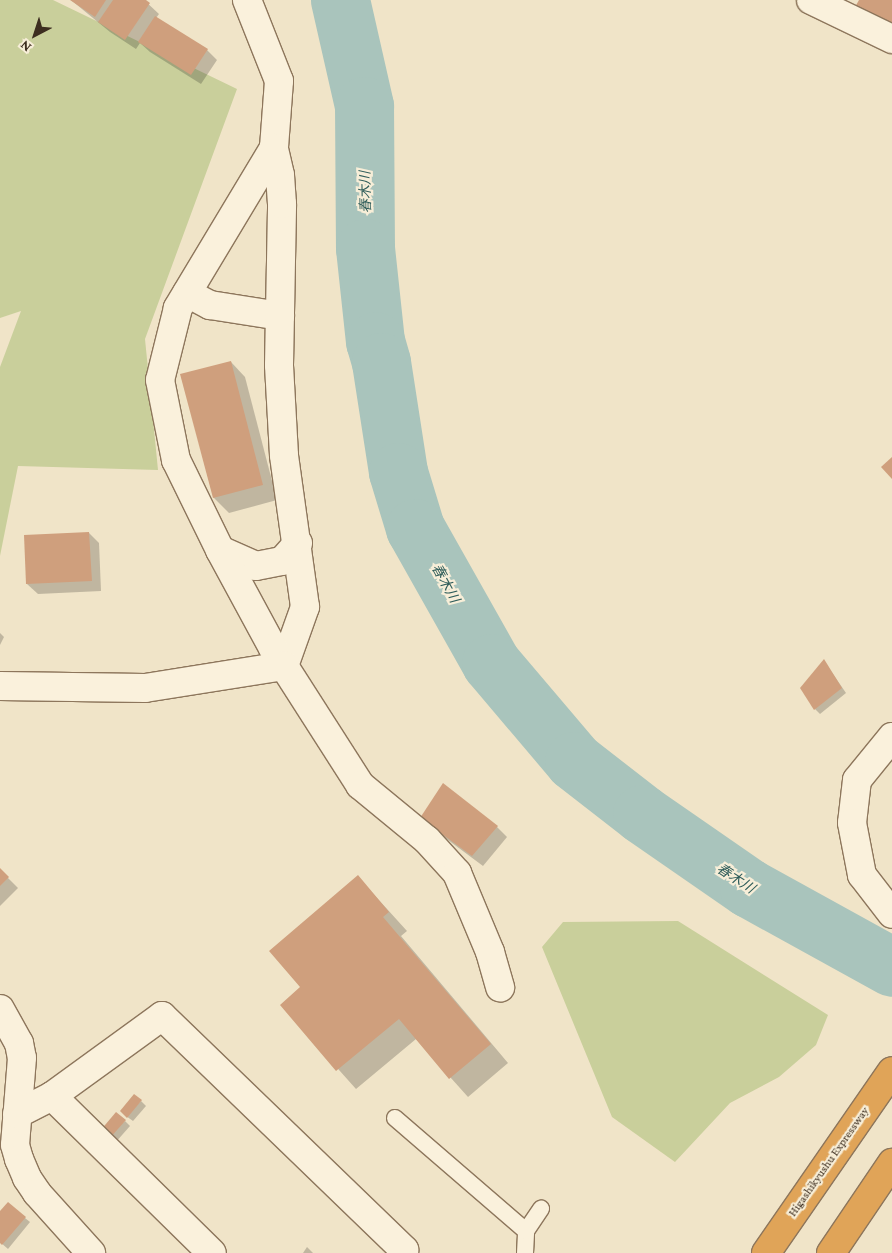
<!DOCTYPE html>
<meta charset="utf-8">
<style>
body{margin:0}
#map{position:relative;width:892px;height:1253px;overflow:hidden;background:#f0e4c8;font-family:"Crimson Pro","Noto Sans JP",serif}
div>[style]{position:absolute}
.green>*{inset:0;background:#c9cf9b}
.shadow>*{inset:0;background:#0003}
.river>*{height:59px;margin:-29.5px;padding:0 29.5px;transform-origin:29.5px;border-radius:29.5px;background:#a9c4bc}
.building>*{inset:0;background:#cf9f7d}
.roads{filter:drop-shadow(1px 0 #8d765c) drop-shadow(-1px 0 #8d765c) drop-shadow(0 1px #8d765c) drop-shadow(0 -1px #8d765c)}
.lane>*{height:16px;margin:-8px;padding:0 8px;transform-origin:8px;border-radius:8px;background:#faf1dc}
.street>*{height:28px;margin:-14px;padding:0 14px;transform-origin:14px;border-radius:14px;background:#faf1dc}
.highway>*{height:28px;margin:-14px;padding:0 14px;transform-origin:14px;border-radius:14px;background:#e0a458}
span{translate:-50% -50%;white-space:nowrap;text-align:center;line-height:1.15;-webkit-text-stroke:4.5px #f7eed8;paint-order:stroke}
.street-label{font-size:12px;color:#3d2e20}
.water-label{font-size:14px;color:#2f5d5a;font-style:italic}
.north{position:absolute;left:10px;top:10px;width:50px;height:50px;-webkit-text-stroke:4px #f7eed8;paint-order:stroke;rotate:220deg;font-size:14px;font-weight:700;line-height:20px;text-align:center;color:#3d2e20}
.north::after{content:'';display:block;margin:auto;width:18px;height:22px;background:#3d2e20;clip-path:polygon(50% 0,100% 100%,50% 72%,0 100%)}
</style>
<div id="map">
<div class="green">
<i style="clip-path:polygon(0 0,53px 0,237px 89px,145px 339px,158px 470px,18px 466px,0 556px,0 367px,21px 311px,0 318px)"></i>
<i style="clip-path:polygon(678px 921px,828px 1015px,816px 1045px,779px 1077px,730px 1103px,675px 1162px,612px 1117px,542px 947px,563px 922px)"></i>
</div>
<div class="shadow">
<i style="clip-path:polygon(71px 0,144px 0,159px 14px,156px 18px,207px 50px,217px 60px,201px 84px,150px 52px,140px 43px,136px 49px,110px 32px)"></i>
<i style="clip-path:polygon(231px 362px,245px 377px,277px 500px,229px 513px,214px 498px,182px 375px)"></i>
<i style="clip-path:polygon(89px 533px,99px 543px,101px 591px,38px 594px,27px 584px)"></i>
<i style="clip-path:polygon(0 633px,4px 637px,0 645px)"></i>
<i style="clip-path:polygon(824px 661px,846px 693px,820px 714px,815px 709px)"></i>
<i style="clip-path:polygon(497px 827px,507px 837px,483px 866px,432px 828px)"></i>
<i style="clip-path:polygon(0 870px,18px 888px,0 906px)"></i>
<i style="clip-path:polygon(358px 877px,407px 931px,401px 936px,508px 1063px,468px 1097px,416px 1039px,356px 1089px,281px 1005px,302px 988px)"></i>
<i style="clip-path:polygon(141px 1101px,146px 1106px,133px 1121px,126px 1116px)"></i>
<i style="clip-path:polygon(125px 1121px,130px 1126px,115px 1143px,106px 1136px)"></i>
<i style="clip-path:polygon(0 1213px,25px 1218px,30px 1222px,8px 1249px,0 1242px)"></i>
<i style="clip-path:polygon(307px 1247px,313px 1253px,303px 1253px)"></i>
</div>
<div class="river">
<i style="left:340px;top:0;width:109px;rotate:77.2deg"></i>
<i style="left:364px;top:106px;width:142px;rotate:89.6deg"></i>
<i style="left:365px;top:248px;width:94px;rotate:83.9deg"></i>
<i style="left:375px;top:341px;width:22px;rotate:74deg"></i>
<i style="left:381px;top:362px;width:111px;rotate:81.2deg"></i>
<i style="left:398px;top:472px;width:59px;rotate:73.1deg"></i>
<i style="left:415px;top:528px;width:155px;rotate:60.6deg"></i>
<i style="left:491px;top:663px;width:128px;rotate:49.7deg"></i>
<i style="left:574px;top:761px;width:86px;rotate:37.9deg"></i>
<i style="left:642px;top:814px;width:130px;rotate:34.7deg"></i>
<i style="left:749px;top:888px;width:163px;rotate:28.9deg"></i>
</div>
<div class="building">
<i style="clip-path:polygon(70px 0,106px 0,95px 17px)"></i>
<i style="clip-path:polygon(113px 0,146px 0,150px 3px,125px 40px,98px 22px)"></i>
<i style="clip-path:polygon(859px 0,892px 0,892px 24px,855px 7px)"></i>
<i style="clip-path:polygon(155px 16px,208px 49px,191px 75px,138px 42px)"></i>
<i style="clip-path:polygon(231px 361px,263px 485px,213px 498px,180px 374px)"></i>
<i style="clip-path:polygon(892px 457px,892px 479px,881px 467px)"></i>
<i style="clip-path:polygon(89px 532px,92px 581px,26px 584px,24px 535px)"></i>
<i style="clip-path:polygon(824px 659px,842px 688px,814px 710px,800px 688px)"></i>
<i style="clip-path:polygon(443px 783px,498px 826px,472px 856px,420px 818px)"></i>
<i style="clip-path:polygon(0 868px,9px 877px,0 886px)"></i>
<i style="clip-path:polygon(358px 875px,389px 912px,383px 917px,491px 1044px,449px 1079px,399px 1019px,336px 1071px,280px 1005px,300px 987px,269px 951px)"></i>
<i style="clip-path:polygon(134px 1094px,142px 1100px,127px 1118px,120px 1111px)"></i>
<i style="clip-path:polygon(116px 1112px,126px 1120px,109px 1139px,100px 1131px)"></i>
<i style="clip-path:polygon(8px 1202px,26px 1217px,2px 1245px,0 1243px,0 1211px)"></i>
</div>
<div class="roads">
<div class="lane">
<i style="left:395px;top:1118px;width:173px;rotate:40.8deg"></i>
<i style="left:525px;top:1253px;width:22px;rotate:-87deg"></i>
<i style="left:526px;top:1231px;width:27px;rotate:-56deg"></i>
</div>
<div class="street">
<i style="left:247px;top:0;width:87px;rotate:68.4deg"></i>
<i style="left:279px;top:81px;width:67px;rotate:94.3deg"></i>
<i style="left:811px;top:0;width:90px;rotate:25.7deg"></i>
<i style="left:187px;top:293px;width:26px;rotate:28deg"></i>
<i style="left:210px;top:305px;width:71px;rotate:8.9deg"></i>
<i style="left:220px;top:550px;width:39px;rotate:24deg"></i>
<i style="left:256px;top:566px;width:26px;rotate:-11deg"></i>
<i style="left:282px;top:561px;width:24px;rotate:-48deg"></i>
<i style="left:284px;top:666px;width:63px;rotate:-70.4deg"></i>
<i style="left:305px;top:607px;width:153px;rotate:-97.9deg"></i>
<i style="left:284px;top:455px;width:90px;rotate:-93.2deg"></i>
<i style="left:279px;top:365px;width:161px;rotate:-88.9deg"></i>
<i style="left:282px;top:204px;width:29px;rotate:-94deg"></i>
<i style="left:280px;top:175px;width:28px;rotate:-103deg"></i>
<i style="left:274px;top:148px;width:187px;rotate:121deg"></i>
<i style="left:178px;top:308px;width:74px;rotate:104deg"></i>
<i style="left:160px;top:380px;width:82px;rotate:78.7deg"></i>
<i style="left:176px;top:460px;width:100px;rotate:63.9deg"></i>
<i style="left:220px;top:550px;width:111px;rotate:61.6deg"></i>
<i style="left:273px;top:648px;width:21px;rotate:59deg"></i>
<i style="left:284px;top:666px;width:141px;rotate:57.4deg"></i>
<i style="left:360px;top:785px;width:87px;rotate:39.4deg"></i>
<i style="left:427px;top:840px;width:45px;rotate:47.7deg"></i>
<i style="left:457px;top:873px;width:86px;rotate:67.3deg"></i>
<i style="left:490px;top:952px;width:37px;rotate:74deg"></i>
<i style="left:0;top:686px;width:145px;rotate:0.8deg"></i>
<i style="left:145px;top:688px;width:141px;rotate:-9deg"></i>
<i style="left:892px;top:737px;width:55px;rotate:129.1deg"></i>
<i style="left:857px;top:780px;width:43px;rotate:96.6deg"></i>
<i style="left:852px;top:823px;width:53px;rotate:79.1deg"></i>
<i style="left:862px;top:875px;width:49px;rotate:52.4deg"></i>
<i style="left:0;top:1009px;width:39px;rotate:61deg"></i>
<i style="left:19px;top:1043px;width:15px;rotate:79deg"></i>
<i style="left:22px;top:1058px;width:87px;rotate:94.6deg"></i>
<i style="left:15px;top:1145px;width:15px;rotate:74deg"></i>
<i style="left:19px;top:1159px;width:21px;rotate:67deg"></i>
<i style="left:27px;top:1178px;width:18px;rotate:56deg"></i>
<i style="left:37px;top:1193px;width:81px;rotate:48deg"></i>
<i style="left:52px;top:1096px;width:224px;rotate:44.5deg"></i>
<i style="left:17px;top:1114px;width:39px;rotate:-27deg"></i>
<i style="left:52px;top:1096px;width:136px;rotate:-36deg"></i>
<i style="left:162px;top:1016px;width:337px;rotate:44deg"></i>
<i style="left:404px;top:1250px;width:4px;rotate:135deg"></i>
</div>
<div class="highway">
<i style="left:766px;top:1253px;width:221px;rotate:-55.3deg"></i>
<i style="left:831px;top:1253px;width:109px;rotate:-55.9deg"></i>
</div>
</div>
<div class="street-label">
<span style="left:829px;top:1162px;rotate:-55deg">Higashikyushu Expressway</span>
</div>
<div class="water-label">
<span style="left:365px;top:192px;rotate:-91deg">春木川</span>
<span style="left:446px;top:583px;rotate:61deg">春木川</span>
<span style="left:736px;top:878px;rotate:33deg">春木川</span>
</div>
<div class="north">N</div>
</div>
